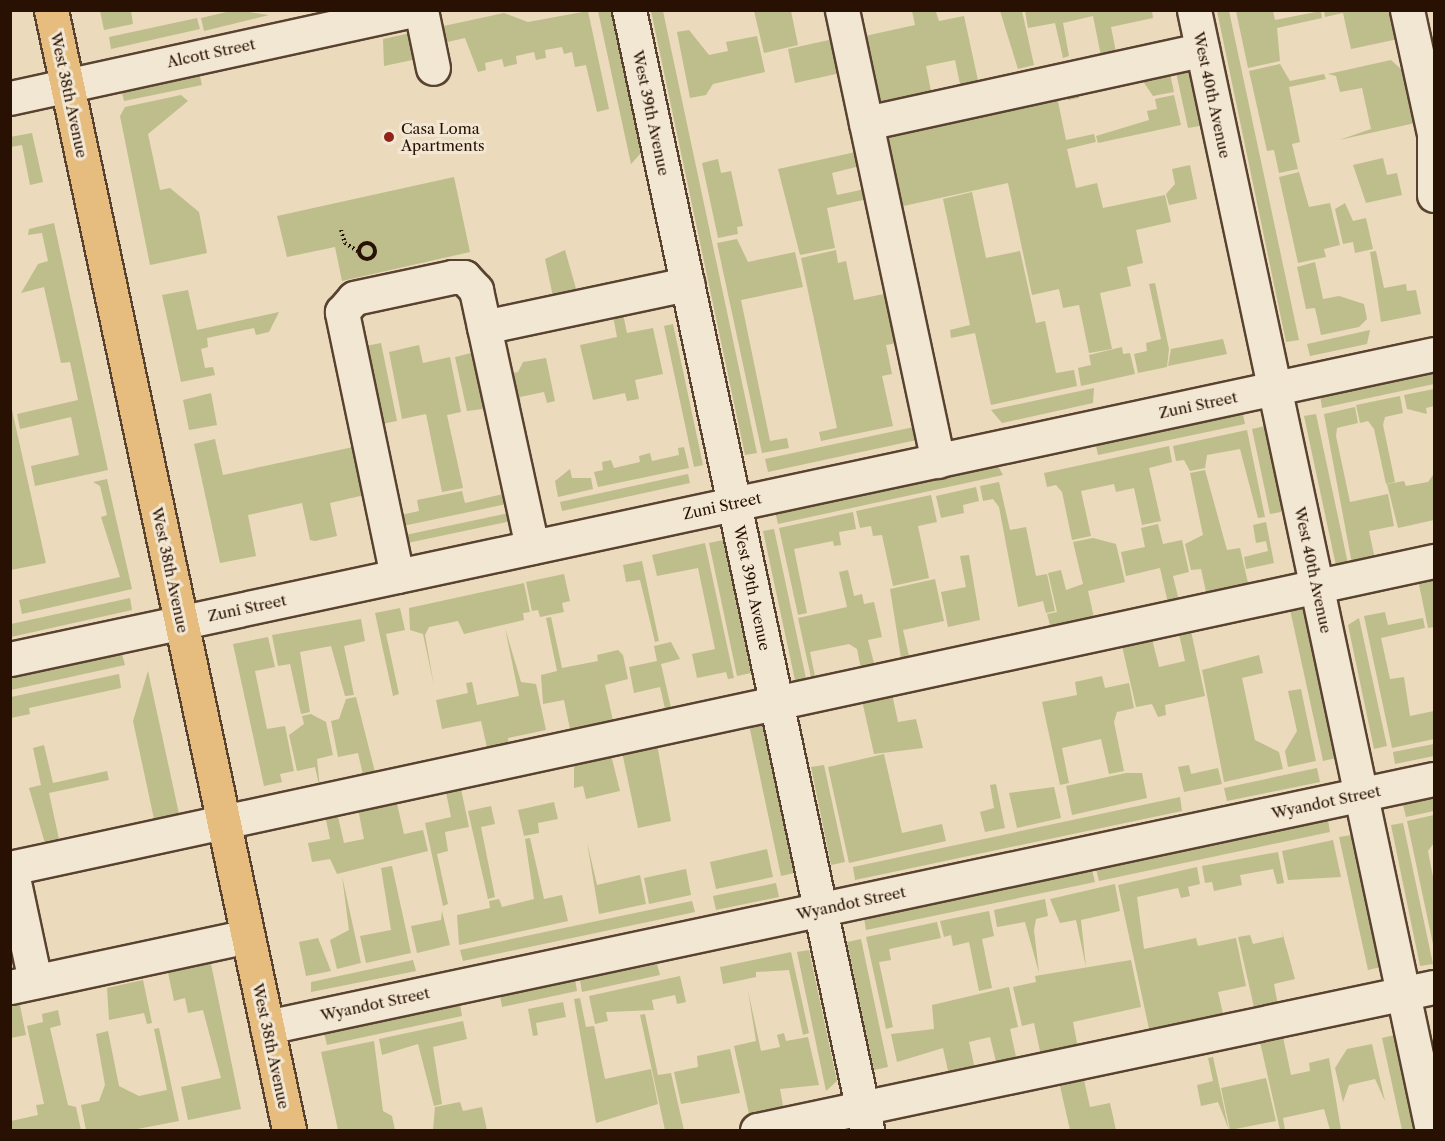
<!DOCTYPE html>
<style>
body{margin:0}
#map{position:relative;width:1445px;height:1141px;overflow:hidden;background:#ebdabc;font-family:"Libre Caslon Text",serif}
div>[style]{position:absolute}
.green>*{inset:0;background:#bebd8c}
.path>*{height:4px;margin-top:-2px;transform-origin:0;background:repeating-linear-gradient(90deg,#281002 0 1.5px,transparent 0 4.5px)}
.path>.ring{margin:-2px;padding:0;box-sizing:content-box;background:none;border:4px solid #281002;border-radius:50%}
.roads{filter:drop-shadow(2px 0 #594230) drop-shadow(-2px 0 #594230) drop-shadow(0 2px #594230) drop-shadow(0 -2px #594230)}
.minor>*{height:33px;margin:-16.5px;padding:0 16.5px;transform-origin:16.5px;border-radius:16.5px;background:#f2e7d3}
.major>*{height:33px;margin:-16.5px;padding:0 16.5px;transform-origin:16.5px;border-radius:16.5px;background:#e6bd7e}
.dots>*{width:16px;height:16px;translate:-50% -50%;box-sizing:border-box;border:3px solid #f2e7d3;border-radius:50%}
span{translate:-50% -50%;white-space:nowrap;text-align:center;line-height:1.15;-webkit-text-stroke:6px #f2e7d3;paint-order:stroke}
.street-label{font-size:15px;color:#281002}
.poi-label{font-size:15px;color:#281002}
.left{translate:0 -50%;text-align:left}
.frame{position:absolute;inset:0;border:12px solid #281002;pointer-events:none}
</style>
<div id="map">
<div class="green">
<i style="clip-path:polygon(235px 10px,269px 15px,204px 31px,201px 18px)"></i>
<i style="clip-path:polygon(100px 11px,131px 11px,133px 24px,104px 30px)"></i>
<i style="clip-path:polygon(588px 11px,609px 109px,597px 112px,586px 65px,575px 67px,572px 52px,564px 54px,562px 47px,545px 50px,546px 58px,536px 60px,534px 52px,516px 56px,517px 64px,504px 67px,502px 59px,485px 63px,486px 70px,478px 72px,465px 38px,443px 43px,439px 27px,504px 13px,528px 22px)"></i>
<i style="clip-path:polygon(598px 11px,611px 11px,641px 153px,631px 164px)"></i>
<i style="clip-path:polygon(651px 11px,663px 11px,757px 453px,745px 455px)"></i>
<i style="clip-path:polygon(754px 11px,791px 11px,798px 45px,764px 53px)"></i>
<i style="clip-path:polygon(912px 11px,936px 12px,939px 21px,964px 16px,979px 85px,961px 89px,955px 60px,926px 66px,932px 96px,872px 108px,856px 38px,915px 25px)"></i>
<i style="clip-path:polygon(1000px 11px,1022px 11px,1034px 65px,1018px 69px)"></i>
<i style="clip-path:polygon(1025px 11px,1152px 11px,1153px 18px,1111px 27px,1116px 52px,1101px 56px,1093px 16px,1063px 23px,1069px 56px,1063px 58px,1055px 23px,1028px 28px)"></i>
<i style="clip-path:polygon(1217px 11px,1229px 11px,1299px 340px,1286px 342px)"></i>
<i style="clip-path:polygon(1236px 11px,1273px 11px,1275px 20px,1321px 11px,1322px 18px,1277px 28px,1280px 61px,1248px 68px)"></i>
<i style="clip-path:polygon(1324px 11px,1399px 11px,1403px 38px,1351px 49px,1343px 13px,1325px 17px)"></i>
<i style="clip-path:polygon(197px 18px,200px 29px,111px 49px,109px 37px)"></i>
<i style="clip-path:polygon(689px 30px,709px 55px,728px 51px,726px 42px,757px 36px,765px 72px,713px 84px,706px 95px,690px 98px,677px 32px)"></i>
<i style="clip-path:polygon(411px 33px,417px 59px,384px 66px,383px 39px)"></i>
<i style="clip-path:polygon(838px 38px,845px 72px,795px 83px,788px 49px)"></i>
<i style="clip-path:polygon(1186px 60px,1200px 126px,1188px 128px,1174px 63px)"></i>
<i style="clip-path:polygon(1391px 60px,1415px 82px,1424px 121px,1339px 140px,1371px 129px,1362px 88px,1340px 92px,1336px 76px,1328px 74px)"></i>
<i style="clip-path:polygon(1280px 64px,1290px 81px,1324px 74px,1326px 79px,1289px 87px,1300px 142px,1292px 144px,1298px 169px,1279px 173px,1274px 150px,1267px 151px,1249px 71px)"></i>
<i style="clip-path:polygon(1168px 65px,1174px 92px,1153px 96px,1140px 77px,1078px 92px,1079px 98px,1068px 100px,1065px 87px)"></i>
<i style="clip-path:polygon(199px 72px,202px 85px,124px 101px,121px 89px)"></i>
<i style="clip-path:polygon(1056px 92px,1066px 140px,1094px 134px,1096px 142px,1067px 149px,1076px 188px,1097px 183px,1103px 208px,1165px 195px,1171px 222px,1136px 230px,1143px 263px,1127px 267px,1131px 286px,1100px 293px,1112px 349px,1089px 353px,1079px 305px,1063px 308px,1059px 289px,1032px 295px,1008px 183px,899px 207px,882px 130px)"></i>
<i style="clip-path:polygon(181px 95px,188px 101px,148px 134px,160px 190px,170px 188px,199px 212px,207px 253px,150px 265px,120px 116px,125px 107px)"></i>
<i style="clip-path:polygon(1174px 95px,1181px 125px,1098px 143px,1096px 136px,1149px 120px,1147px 111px,1157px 109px,1155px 99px)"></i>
<i style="clip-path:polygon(32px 133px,43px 182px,30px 185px,22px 145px,11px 147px,10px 137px)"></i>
<i style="clip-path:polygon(865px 150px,868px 164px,832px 173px,837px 195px,870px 188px,872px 198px,827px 208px,835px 248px,800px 255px,778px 169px)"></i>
<i style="clip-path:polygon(1383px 158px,1387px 175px,1397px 173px,1402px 195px,1366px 203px,1353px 165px)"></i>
<i style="clip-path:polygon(718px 159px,721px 173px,731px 171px,743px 226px,737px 227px,738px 234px,718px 238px,702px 163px)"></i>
<i style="clip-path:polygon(1190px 165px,1197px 199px,1169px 205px,1166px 194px,1175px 184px,1172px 169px)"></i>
<i style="clip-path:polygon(1299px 172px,1309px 207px,1330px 203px,1340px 245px,1324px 249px,1326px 257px,1298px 263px,1279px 177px)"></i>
<i style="clip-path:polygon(454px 177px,470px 252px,342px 281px,335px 247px,287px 257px,277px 216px)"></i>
<i style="clip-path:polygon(972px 192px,986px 258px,1020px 251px,1036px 323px,1045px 321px,1056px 373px,1074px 370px,1077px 386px,991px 405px,975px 333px,951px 338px,950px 330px,970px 325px,943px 199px)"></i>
<i style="clip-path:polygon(1345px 203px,1353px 221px,1366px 218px,1373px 249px,1355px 253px,1353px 242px,1343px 244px,1335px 209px)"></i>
<i style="clip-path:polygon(54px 223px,108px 470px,35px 486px,31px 466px,79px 455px,71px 417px,20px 429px,17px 414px,78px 400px,70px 362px,61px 363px,44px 287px,21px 293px,38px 264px,48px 261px,42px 233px,28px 235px,29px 229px)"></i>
<i style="clip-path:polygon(737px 239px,748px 262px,795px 252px,803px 287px,741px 300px,770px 441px,787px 438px,789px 448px,762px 453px,717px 243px)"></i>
<i style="clip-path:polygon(565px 250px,577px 292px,553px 297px,545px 259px)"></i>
<i style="clip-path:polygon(836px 250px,838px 263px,846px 261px,854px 300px,884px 294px,889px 317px,903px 314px,908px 341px,886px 345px,892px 374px,882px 376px,893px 426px,821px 441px,819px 432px,837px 428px,801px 258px)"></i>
<i style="clip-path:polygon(1376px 251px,1384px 288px,1406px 284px,1407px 291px,1416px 290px,1421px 314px,1381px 322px,1370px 252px)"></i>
<i style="clip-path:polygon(1315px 262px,1323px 299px,1339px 296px,1364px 304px,1367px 319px,1359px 327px,1321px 335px,1315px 308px,1306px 309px,1297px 267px)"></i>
<i style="clip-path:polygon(1155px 283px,1169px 349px,1167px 367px,1138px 373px,1134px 354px,1147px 351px,1146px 343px,1161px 339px,1149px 284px)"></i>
<i style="clip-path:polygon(188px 290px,197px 330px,279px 312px,269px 332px,256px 335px,254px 328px,207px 338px,208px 347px,201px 349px,205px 368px,213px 367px,215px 375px,181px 382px,162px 295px)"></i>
<i style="clip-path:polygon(622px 309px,627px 333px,653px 328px,663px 374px,635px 380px,639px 399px,627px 401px,625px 393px,593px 400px,580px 345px,617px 337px,612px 311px)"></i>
<i style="clip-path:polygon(673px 324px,703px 465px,694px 467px,664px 326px)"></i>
<i style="clip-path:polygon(1370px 330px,1367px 344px,1310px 356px,1307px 344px)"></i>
<i style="clip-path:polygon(1223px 339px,1227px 354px,1168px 366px,1171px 349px)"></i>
<i style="clip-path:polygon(381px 343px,397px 421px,371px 426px,355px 348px)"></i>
<i style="clip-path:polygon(419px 345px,423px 363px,450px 357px,461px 412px,447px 415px,463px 488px,442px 492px,426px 414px,402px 419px,389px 352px)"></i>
<i style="clip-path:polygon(1122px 347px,1123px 354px,1130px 353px,1135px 374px,1081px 386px,1078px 368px,1091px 365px,1089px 355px)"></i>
<i style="clip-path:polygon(479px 351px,491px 408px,467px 411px,455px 357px)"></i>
<i style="clip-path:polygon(546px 358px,555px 401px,547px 403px,544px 392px,520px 397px,522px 419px,515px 421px,505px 375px,518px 372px,523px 362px)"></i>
<i style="clip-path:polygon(1434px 371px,1434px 384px,1322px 408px,1320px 395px)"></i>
<i style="clip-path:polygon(1094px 388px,1093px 403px,1002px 423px,991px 410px)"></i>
<i style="clip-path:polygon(1434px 389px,1434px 406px,1426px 408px,1427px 414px,1407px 409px,1404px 395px)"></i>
<i style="clip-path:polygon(211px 393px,217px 425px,189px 430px,183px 400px)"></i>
<i style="clip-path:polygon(1400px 396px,1403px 413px,1385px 417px,1383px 425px,1395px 482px,1386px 484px,1374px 429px,1368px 421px,1360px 423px,1356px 405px)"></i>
<i style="clip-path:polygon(10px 401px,46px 563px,11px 570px,10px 570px)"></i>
<i style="clip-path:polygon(1355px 407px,1358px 423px,1337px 428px,1336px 436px,1350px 502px,1388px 494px,1394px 526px,1369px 531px,1376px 564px,1353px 569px,1324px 414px)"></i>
<i style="clip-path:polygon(1242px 410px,1245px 424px,1098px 455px,1095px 442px)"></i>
<i style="clip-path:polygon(1316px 414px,1350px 573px,1338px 575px,1304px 416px)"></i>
<i style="clip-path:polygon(923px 425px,926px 438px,768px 472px,765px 459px)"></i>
<i style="clip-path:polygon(489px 426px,516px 502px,403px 526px,401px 515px,419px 511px,417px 500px,462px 491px,465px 503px,503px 494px)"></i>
<i style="clip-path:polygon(1265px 426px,1281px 495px,1281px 512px,1270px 514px,1252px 429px)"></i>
<i style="clip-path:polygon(1247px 430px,1265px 517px,1258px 518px,1240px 449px,1207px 455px,1205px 468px,1190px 471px,1184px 460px,1176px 461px,1173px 446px)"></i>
<i style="clip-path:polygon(215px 439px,223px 475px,358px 446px,369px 494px,330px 503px,337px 536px,315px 541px,310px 540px,302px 503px,248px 515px,256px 556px,220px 563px,194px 444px)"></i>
<i style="clip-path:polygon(1169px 446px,1172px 462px,1149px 468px,1161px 521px,1142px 525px,1134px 488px,1116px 492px,1114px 484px,1081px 491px,1091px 536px,1072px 540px,1062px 492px,1056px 485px,1047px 487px,1044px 473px)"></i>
<i style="clip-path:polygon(684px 447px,689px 468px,598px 487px,594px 472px,603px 470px,602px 462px,611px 460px,614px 468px,640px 462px,639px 456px,650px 453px,652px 461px,679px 455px,678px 448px)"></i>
<i style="clip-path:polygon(997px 464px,1003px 475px,778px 524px,775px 511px)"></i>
<i style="clip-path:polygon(570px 469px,572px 478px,591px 478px,593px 489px,558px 497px,555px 481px)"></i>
<i style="clip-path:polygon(1205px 470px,1227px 550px,1240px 548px,1250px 592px,1208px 601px,1201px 569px,1191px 570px,1185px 544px,1203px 535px,1190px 473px)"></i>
<i style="clip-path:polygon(688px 474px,690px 483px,562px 511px,560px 502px)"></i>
<i style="clip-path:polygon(1433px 475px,1434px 520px,1398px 528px,1387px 484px,1404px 481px,1406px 486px,1428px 482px)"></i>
<i style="clip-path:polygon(107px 479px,132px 589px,22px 614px,19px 600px,120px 577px,101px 517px,107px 515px,100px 486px,93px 482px)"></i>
<i style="clip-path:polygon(999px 482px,1010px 530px,1026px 527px,1036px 576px,1047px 574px,1055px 611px,1046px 613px,1043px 601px,1018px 607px,999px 507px,993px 499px,983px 501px,980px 486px)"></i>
<i style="clip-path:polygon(976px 487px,979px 501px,963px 505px,964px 513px,941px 518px,936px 496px)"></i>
<i style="clip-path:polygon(931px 495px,937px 522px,918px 526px,929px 578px,893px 586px,882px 535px,873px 536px,871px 526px,860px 528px,856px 511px)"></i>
<i style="clip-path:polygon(518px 511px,520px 519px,398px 545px,396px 537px)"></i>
<i style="clip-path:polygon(853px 512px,856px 529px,839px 532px,841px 545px,834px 546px,833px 541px,794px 549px,807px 613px,798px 615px,779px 528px)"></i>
<i style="clip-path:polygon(1266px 522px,1274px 563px,1246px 569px,1244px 557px,1268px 551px,1266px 541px,1256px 543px,1253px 525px)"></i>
<i style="clip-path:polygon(1158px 524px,1163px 544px,1182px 540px,1189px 572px,1173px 576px,1179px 601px,1168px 603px,1160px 568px,1126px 576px,1121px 552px,1145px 547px,1141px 528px)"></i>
<i style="clip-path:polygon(774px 529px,807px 683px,796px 685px,763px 531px)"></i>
<i style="clip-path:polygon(1093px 538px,1116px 544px,1125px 582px,1088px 591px,1095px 622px,1061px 630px,1050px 625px,1047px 614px,1057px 612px,1048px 573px,1061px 570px,1066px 590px,1083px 584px,1073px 542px)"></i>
<i style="clip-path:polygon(723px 540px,751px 673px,737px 676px,709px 543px)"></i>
<i style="clip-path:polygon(705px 543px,734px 678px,728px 679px,726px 672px,697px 678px,692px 654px,715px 649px,698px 568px,657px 576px,652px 555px)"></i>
<i style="clip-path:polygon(969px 555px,980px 620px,948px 627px,941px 592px,966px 587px,960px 556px)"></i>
<i style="clip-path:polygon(642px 561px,659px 641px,655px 642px,640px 580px,626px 582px,623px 565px)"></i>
<i style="clip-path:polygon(848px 570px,854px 596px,862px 594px,864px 604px,874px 602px,882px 637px,868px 640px,876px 671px,861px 669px,857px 649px,849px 644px,810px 652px,816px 681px,812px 682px,798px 618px,847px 607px,839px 572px)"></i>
<i style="clip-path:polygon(564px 574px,570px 601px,562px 603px,564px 612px,540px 617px,538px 610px,532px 611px,526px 582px)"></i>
<i style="clip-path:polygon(1434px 577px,1434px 627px,1428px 628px,1418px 580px)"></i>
<i style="clip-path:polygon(935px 579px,944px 621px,903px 630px,909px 656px,901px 658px,890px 589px)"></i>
<i style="clip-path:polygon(524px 583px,530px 612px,523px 613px,524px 620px,464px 634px,458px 621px,429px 627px,425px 635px,434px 686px,423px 634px,410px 630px,409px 608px)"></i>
<i style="clip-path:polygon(130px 598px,132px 610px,11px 637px,11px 624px)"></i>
<i style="clip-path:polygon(1299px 603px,1304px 607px,1336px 758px,1323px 761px,1289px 605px)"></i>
<i style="clip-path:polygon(400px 608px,405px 630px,386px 634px,399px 694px,393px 696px,375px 613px)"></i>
<i style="clip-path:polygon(1385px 612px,1388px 625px,1423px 618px,1425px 628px,1381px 638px,1390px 679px,1404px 677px,1410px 716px,1434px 711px,1434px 739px,1392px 748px,1364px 616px)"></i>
<i style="clip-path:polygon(551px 617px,562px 668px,598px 661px,597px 655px,618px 650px,623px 655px,628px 679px,605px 685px,614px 725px,571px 734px,564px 700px,543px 704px,541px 675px,557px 671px,546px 618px)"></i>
<i style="clip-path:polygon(1359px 618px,1387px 746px,1374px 749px,1348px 625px)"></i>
<i style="clip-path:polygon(361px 619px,365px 641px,344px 646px,354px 695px,345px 696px,331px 646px,300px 652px,310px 712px,301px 714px,290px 664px,278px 666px,272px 635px)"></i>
<i style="clip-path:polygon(505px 628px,521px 682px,536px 684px,546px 730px,508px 738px,509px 747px,488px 752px,481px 721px,442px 729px,436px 700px,468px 693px,466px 683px,472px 682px,477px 705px,519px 696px)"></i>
<i style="clip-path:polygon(1191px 631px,1205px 696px,1165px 705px,1166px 715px,1158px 717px,1152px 704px,1136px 707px,1122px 646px,1152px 639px,1159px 667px,1185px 661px,1179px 634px)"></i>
<i style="clip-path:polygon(268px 637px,275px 667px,255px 671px,267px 729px,285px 726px,294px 771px,280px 774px,282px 782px,264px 786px,233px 644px)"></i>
<i style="clip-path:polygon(671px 642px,680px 659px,661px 664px,672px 712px,666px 713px,660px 687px,634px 693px,629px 667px,657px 661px,654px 646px)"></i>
<i style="clip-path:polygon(122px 654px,125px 665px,11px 690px,11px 677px)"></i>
<i style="clip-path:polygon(1259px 655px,1263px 673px,1242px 678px,1255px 740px,1279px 752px,1283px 769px,1224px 782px,1202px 670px)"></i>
<i style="clip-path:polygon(148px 671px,181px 823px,131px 835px,129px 825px,154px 819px,133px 721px)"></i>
<i style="clip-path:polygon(119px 674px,121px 688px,29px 708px,30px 714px,11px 718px,11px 697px)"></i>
<i style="clip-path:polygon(1102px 676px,1105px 688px,1129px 683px,1134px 708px,1117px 712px,1114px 722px,1124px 771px,1109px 774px,1101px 739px,1062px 748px,1069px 783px,1060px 785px,1042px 702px,1077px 695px,1075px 682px)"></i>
<i style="clip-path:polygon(891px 689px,898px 722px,916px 719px,923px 748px,874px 754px,861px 696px)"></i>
<i style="clip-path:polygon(1301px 689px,1316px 761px,1288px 767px,1285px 751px,1297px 731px,1288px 691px)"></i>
<i style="clip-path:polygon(356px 697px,376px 776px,364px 779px,358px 753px,338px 757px,331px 721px,339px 719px,346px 699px)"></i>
<i style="clip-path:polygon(311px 714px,326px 722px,333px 755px,317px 759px,320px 789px,315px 767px,297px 771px,289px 735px,304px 724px,302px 716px)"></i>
<i style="clip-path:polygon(748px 720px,762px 721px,794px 873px,781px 876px)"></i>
<i style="clip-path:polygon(657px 744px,671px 821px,638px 828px,622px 752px)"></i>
<i style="clip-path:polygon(1434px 744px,1434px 756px,1395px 764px,1393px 752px)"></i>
<i style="clip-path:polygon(44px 745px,53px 783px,107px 771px,109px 780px,49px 793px,60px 844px,46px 847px,29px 788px,41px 785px,33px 748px)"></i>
<i style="clip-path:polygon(884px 754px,902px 833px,942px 824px,946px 841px,849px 863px,828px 767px)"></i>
<i style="clip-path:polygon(611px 755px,620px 791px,586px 799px,583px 786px,574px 788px,574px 763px)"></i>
<i style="clip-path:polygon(824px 765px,845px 862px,831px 865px,811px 767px)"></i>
<i style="clip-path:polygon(1189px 765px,1191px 774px,1218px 768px,1222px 784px,1184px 792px,1178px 767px)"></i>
<i style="clip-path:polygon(1317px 768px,1320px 782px,1227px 801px,1224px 788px)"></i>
<i style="clip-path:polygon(1126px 773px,1142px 773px,1147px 798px,1072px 815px,1066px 786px)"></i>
<i style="clip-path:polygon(996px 784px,1005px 828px,985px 832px,980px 812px,994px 808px,990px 785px)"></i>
<i style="clip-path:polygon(1054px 787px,1061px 818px,1017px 828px,1009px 793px)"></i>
<i style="clip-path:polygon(461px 789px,469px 827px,445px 832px,448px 851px,437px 854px,448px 904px,443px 906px,425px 823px,451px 817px,446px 792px)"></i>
<i style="clip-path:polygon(395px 795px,404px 834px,423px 830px,428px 851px,337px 874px,330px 859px,312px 862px,308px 843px,330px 839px,324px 810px,336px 808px,344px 843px,364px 839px,357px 804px)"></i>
<i style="clip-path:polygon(1180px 797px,1182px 811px,855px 880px,853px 867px)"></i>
<i style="clip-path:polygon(1434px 798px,1434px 811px,1406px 817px,1403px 805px)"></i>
<i style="clip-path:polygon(554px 802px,558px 819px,538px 823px,539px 833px,524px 836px,518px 810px)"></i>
<i style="clip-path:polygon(491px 806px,495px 824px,481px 827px,495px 897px,488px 899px,468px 811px)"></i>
<i style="clip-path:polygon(1434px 815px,1434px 843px,1428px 851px,1434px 882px,1434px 949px,1407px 821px)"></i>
<i style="clip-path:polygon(1328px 820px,1330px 832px,1099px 881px,1096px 869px)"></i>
<i style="clip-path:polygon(1403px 823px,1433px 964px,1420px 966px,1391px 825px)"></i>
<i style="clip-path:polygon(1352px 835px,1381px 967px,1368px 970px,1339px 837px)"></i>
<i style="clip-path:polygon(530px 838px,544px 899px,562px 895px,568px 921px,459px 945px,457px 915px,490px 908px,489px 901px,499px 899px,502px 907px,534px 899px,525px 839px)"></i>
<i style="clip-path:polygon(1333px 840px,1341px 877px,1288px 880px,1282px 851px)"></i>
<i style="clip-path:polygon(587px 842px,597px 885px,640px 875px,646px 904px,599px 914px)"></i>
<i style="clip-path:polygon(767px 849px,773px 877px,716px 889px,710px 862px)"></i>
<i style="clip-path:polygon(1278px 852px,1284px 883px,1277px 884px,1273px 869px,1240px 875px,1242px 885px,1214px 891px,1212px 882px,1205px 883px,1202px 866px)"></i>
<i style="clip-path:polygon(392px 866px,411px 953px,366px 963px,360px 936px,391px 930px,381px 868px)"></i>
<i style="clip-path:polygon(1197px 867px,1200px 884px,1188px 887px,1190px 896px,1181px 898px,1178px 888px,1137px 897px,1144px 949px,1196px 938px,1198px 946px,1236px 938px,1246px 986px,1218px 992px,1225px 1022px,1151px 1038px,1118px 885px)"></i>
<i style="clip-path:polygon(686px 869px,691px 895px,649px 904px,644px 878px)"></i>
<i style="clip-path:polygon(1092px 870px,1095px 882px,866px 930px,864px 918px)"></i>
<i style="clip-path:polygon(342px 876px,361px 963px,337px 969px,330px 940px,349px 930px)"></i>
<i style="clip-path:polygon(776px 883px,779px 897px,716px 910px,713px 896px)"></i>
<i style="clip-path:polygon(1115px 884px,1120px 911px,1081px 920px,1086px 967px,1076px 920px,1060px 923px,1050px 899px)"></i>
<i style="clip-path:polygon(1045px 899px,1048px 916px,1036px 919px,1034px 930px,1039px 973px,1025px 922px,997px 927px,994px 910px)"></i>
<i style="clip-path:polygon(692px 901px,695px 912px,463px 961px,460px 950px)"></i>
<i style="clip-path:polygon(442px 911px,450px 945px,417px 953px,411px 926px,441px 920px)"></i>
<i style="clip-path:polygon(989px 911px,994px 936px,982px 939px,992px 988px,979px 991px,969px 942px,953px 946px,951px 935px,944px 937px,940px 921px)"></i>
<i style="clip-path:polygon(937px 922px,941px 938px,889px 949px,891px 960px,879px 962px,893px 1027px,886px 1029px,866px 937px)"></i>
<i style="clip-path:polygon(1281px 928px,1295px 979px,1274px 984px,1279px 1011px,1256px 1016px,1238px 937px,1250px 935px,1253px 944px,1283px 937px)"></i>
<i style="clip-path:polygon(318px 938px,331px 971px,306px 976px,299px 942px)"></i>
<i style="clip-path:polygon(861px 939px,888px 1067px,874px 1070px,847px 942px)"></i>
<i style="clip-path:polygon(809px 950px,837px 1081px,826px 1091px,797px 952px)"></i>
<i style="clip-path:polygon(791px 952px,809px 1033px,803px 1035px,789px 970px,756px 972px,756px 977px,723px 984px,720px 967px)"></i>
<i style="clip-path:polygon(210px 959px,241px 1109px,188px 1120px,181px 1087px,221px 1078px,203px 1010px,188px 1013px,185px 998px,174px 1001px,167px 968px)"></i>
<i style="clip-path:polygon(413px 960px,416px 971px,311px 992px,311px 982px)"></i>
<i style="clip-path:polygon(1131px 960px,1141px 1007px,1073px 1022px,1078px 1048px,1041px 1056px,1034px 1023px,1022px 1026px,1013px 987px,1036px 982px,1035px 976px)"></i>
<i style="clip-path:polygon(657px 964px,660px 975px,582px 992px,580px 980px)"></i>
<i style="clip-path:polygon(680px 976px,686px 1002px,677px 1004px,675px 995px,652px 1000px,654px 1010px,606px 1012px,608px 1021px,595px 1024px,589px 996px)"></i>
<i style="clip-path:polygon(575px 979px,577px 991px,502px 1007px,500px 995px)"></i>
<i style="clip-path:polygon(143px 980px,152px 1023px,147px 1024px,144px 1013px,109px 1020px,107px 988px)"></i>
<i style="clip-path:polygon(1009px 987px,1018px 1027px,1010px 1029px,1018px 1066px,998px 1070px,990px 1037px,969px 1042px,976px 1074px,950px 1080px,943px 1048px,897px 1062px,891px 1034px,934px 1029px,932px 1005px)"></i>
<i style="clip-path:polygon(748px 991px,761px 1051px,780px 1047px,777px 1035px,784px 1033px,786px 1041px,808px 1037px,819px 1085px,780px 1089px,785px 1116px,751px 1123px,734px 1046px,756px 1041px)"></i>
<i style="clip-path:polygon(18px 996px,26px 1035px,11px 1038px,10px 997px)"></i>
<i style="clip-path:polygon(580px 998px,586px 1027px,594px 1026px,605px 1079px,651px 1069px,658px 1104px,596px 1123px,574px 999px)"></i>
<i style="clip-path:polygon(563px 1002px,566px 1017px,536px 1023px,538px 1035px,533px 1036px,528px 1009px)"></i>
<i style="clip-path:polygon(460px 1005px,462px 1016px,327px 1045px,324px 1033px)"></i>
<i style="clip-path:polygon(58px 1010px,61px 1025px,50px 1028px,68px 1105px,76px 1107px,81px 1130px,11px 1130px,11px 1121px,38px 1115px,36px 1105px,44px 1104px,27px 1026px,43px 1022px,42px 1014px)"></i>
<i style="clip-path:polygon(645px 1014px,658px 1075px,671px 1073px,684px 1130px,665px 1130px,640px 1015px)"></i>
<i style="clip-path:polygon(463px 1021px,467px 1039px,433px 1047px,442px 1104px,434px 1106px,418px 1044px,382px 1055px,379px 1039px)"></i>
<i style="clip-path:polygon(159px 1028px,179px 1121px,132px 1130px,86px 1130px,81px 1105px,99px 1101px,105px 1085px,96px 1034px,108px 1031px,119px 1086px,139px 1096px,167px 1090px,154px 1029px)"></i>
<i style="clip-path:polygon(1395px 1035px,1415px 1130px,1402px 1130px,1382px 1038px)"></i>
<i style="clip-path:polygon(1283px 1037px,1291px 1075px,1310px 1071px,1309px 1063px,1329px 1058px,1341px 1130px,1330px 1130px,1324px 1109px,1283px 1118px,1285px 1130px,1280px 1130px,1260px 1042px)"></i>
<i style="clip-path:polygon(374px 1041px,383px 1111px,392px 1116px,395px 1130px,338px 1130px,321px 1052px)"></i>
<i style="clip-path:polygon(1372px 1044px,1385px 1101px,1375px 1079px,1349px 1085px,1343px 1102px,1335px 1068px,1347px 1049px)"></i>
<i style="clip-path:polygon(730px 1049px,740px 1093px,681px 1104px,674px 1072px,698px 1067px,697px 1056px)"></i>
<i style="clip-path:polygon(1213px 1057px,1229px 1130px,1218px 1102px,1201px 1106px,1197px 1085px,1213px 1081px,1208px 1058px)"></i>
<i style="clip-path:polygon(1266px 1078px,1276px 1121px,1230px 1130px,1221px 1088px)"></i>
<i style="clip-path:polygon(1084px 1080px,1090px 1107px,1110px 1103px,1116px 1130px,1070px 1130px,1060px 1086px)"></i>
<i style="clip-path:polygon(460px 1102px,463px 1111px,482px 1107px,487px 1130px,433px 1130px,435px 1107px)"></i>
</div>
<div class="path">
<i style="left:341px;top:230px;width:14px;rotate:73deg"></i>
<i style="left:345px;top:243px;width:17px;rotate:33deg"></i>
<i class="ring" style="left:359px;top:243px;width:12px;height:12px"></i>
</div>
<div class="roads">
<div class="minor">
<i style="left:421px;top:10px;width:59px;rotate:78.3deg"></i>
<i style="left:629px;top:10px;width:1145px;rotate:78deg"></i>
<i style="left:842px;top:10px;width:461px;rotate:78deg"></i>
<i style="left:1194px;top:10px;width:1145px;rotate:78deg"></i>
<i style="left:1407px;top:10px;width:127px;rotate:77.7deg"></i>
<i style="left:1434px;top:134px;width:61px;rotate:90deg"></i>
<i style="left:10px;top:98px;width:412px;rotate:-12.3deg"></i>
<i style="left:866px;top:123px;width:344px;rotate:-12.3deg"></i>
<i style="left:484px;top:327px;width:208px;rotate:-12deg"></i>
<i style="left:397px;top:576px;width:270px;rotate:-101.8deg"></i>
<i style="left:342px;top:312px;width:18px;rotate:-49deg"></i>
<i style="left:354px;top:298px;width:100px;rotate:-12.1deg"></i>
<i style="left:452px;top:277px;width:12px"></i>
<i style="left:464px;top:277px;width:18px;rotate:47deg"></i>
<i style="left:476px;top:290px;width:263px;rotate:77.7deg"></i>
<i style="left:10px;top:659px;width:1456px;rotate:-12.09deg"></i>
<i style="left:10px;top:868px;width:1457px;rotate:-12.17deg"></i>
<i style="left:11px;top:868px;width:116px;rotate:78deg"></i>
<i style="left:10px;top:987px;width:243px;rotate:-12.1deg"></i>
<i style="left:267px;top:1027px;width:1193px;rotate:-12deg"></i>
<i style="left:757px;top:1130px;width:692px;rotate:-11.93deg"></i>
</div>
<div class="major">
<i style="left:51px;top:10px;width:1145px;rotate:78deg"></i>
</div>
</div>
<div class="dots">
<i style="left:389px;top:137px;background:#8f2418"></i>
</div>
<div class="street-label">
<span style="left:211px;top:53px;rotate:-12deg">Alcott Street</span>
<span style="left:69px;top:95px;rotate:78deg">West 38th Avenue</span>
<span style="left:1212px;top:95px;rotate:78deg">West 40th Avenue</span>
<span style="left:651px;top:113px;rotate:78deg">West 39th Avenue</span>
<span style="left:1198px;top:405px;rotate:-12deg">Zuni Street</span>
<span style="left:722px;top:506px;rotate:-12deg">Zuni Street</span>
<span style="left:170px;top:570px;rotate:78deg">West 38th Avenue</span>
<span style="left:1313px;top:570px;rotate:78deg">West 40th Avenue</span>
<span style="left:752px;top:588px;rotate:78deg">West 39th Avenue</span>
<span style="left:247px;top:608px;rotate:-12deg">Zuni Street</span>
<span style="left:1326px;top:802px;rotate:-12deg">Wyandot Street</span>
<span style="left:851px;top:903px;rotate:-12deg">Wyandot Street</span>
<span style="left:375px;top:1004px;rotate:-12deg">Wyandot Street</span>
<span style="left:271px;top:1046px;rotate:78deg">West 38th Avenue</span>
</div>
<div class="poi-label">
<span class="left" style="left:401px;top:137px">Casa Loma<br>Apartments</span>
</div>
<div class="frame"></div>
</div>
